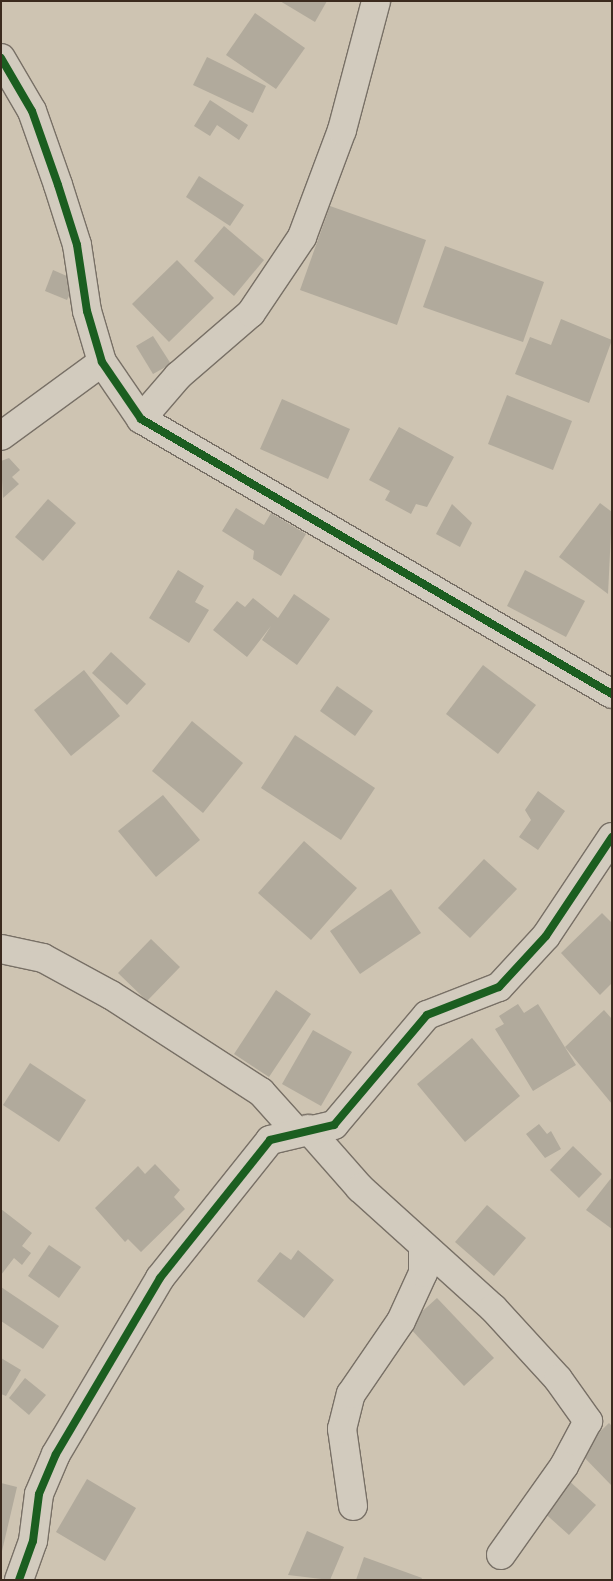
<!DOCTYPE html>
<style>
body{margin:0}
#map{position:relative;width:613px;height:1581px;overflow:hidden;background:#cec4b2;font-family:"Shantell Sans",sans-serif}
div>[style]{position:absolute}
.building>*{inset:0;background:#b1aa9c}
.roads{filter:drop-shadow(1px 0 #787066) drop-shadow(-1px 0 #787066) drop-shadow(0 1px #787066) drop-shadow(0 -1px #787066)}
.minor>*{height:28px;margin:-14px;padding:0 14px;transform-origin:14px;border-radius:14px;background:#d2cbbe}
.cycleway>*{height:8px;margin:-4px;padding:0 4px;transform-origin:4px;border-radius:4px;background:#1b5e20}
span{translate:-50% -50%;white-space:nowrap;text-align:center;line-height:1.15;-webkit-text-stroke:4.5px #e4d2af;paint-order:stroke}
.frame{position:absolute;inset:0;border:2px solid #3b2a1e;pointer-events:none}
</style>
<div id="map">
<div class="building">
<i style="clip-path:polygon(280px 1px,327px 1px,315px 22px)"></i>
<i style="clip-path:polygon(255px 13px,305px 48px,276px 89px,226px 55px)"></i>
<i style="clip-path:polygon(207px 57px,266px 86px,253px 113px,193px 85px)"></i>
<i style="clip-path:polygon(210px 100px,248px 125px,239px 140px,217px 125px,210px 136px,194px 126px)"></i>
<i style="clip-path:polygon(199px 176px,244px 205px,230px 226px,186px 197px)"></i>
<i style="clip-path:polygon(330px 206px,426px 240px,397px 325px,300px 290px)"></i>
<i style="clip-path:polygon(224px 226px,264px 260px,234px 296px,194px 261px)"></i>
<i style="clip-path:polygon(445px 246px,544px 282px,523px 342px,423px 307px)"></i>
<i style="clip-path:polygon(177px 260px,214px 298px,169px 342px,132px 304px)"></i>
<i style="clip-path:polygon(53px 270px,76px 280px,67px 300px,45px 291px)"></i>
<i style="clip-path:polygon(561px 319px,612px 340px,589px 403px,515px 374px,530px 337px,551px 345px)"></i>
<i style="clip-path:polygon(153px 336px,171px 364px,153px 374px,136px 346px)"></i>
<i style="clip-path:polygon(507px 395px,572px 421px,553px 470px,488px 444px)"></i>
<i style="clip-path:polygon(282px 399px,350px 429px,328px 479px,260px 449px)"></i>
<i style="clip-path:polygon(399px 427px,454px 457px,427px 507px,416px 504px,411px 514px,385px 500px,390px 491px,369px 480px)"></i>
<i style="clip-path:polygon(9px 458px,20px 470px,12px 477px,19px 484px,3px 498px,1px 461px)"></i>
<i style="clip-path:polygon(48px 499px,76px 523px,43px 561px,15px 537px)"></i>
<i style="clip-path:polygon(600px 503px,612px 512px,608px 594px,559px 557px)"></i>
<i style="clip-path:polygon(452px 504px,472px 523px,460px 547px,436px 534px)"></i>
<i style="clip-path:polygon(236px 508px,264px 525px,271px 513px,306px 534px,281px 576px,253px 559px,254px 551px,222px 531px)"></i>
<i style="clip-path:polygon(178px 570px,204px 586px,195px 602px,209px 610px,189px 643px,149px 618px)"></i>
<i style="clip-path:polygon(525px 570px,585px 601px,566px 637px,507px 606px)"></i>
<i style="clip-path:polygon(294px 594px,330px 619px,297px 665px,262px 640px,271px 626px,247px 657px,213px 630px,237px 601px,245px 607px,253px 598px,278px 618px)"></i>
<i style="clip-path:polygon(111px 652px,146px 684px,127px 705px,92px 673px)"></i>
<i style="clip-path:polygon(483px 665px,536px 705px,498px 754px,446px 714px)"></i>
<i style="clip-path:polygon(84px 670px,120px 716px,71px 756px,34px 710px)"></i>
<i style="clip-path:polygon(337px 686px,373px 711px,355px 736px,320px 711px)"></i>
<i style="clip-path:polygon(192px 721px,243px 763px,203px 813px,152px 771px)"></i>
<i style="clip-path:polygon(295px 735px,375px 788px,341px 840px,261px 788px)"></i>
<i style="clip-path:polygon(538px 791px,565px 811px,538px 850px,519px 837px,531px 820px,525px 810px)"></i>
<i style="clip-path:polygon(163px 795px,200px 840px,156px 877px,118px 831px)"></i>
<i style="clip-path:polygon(304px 841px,357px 888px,311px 940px,258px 893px)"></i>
<i style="clip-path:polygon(484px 859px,517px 889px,470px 938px,438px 908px)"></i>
<i style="clip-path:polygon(391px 889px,421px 933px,360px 974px,330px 931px)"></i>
<i style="clip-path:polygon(602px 913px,612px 923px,612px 983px,600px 995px,561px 953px)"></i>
<i style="clip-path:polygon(151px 939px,180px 967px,147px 1001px,118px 973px)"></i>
<i style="clip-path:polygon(276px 990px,311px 1014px,269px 1077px,234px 1054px)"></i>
<i style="clip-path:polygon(518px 1004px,524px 1013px,538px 1004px,576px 1065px,533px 1091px,495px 1029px,504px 1024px,499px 1016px)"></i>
<i style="clip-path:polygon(604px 1010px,612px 1019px,612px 1104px,565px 1047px)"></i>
<i style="clip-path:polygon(313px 1030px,352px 1052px,321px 1106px,282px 1084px)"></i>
<i style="clip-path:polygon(472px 1038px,520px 1096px,465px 1142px,417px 1084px)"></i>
<i style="clip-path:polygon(30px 1063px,86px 1100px,59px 1142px,3px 1105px)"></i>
<i style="clip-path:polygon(539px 1124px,547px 1134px,551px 1131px,561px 1149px,545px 1158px,526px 1134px)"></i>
<i style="clip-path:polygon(573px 1146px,602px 1174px,579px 1198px,550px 1170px)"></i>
<i style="clip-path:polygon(155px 1164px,180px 1190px,174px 1197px,185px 1209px,141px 1252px,128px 1239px,125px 1242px,95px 1208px,138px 1166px,145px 1174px)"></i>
<i style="clip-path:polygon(612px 1177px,612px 1229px,586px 1210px)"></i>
<i style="clip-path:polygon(487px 1205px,526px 1238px,494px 1276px,455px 1242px)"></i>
<i style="clip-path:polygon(1px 1209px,32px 1233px,22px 1246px,31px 1253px,22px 1265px,14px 1258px,1px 1275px)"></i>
<i style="clip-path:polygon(49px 1245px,81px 1267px,59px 1298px,28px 1276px)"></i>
<i style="clip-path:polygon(298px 1250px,334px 1280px,304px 1318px,257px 1281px,280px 1252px,291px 1260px)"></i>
<i style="clip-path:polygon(1px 1287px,59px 1326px,43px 1349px,1px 1321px)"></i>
<i style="clip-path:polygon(437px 1298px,494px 1358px,464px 1386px,407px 1325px)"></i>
<i style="clip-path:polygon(1px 1358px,21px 1370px,6px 1396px,1px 1394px)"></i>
<i style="clip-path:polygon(25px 1378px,46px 1395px,29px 1415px,9px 1398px)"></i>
<i style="clip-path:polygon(609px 1423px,612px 1426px,612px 1486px,579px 1452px)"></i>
<i style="clip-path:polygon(87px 1479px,136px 1508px,105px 1561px,56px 1532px)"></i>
<i style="clip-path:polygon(567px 1479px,596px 1505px,569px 1535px,540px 1509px)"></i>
<i style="clip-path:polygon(1px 1483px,17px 1487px,2px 1551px,1px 1550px)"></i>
<i style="clip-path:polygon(307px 1531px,344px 1547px,330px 1580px,288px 1575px)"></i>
<i style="clip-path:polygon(364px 1557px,422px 1578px,421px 1580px,356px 1580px)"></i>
</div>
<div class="roads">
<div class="minor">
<i style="left:1px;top:58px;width:61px;rotate:59.7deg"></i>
<i style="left:32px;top:111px;width:78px;rotate:70.6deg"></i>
<i style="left:58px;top:185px;width:63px;rotate:72.4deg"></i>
<i style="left:77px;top:245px;width:67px;rotate:81.4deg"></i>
<i style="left:87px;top:311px;width:53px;rotate:73.6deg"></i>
<i style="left:102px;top:362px;width:69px;rotate:55.6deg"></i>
<i style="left:141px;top:419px;width:545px;rotate:30.28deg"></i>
<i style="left:141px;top:419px;width:57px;rotate:-49.3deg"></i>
<i style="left:178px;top:376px;width:96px;rotate:-40.8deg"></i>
<i style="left:251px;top:313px;width:92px;rotate:-56.1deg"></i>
<i style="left:302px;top:237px;width:114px;rotate:-69.5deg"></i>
<i style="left:342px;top:130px;width:133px;rotate:-75.2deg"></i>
<i style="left:1px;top:436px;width:125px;rotate:-36.2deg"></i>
<i style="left:1px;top:949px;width:43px;rotate:12.1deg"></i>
<i style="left:43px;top:958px;width:77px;rotate:28.6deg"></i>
<i style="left:111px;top:995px;width:179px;rotate:32.9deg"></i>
<i style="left:261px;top:1092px;width:52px;rotate:48.1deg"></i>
<i style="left:308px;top:1129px;width:79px;rotate:48.6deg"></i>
<i style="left:360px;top:1188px;width:179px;rotate:42.1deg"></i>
<i style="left:493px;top:1308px;width:96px;rotate:47.5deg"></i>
<i style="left:558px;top:1379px;width:52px;rotate:54.5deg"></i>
<i style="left:588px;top:1421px;width:51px;rotate:118.1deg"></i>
<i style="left:564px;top:1466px;width:109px;rotate:125.3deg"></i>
<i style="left:353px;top:1506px;width:78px;rotate:-98.1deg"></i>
<i style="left:342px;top:1429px;width:36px;rotate:-76deg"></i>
<i style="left:351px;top:1394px;width:88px;rotate:-55.6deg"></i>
<i style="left:401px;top:1321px;width:53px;rotate:-65.4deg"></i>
<i style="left:423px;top:1273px;width:27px;rotate:-90deg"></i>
<i style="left:19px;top:1580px;width:41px;rotate:-70.3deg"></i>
<i style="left:33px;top:1541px;width:47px;rotate:-82.7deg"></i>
<i style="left:39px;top:1494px;width:43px;rotate:-67deg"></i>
<i style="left:56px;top:1454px;width:204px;rotate:-59.4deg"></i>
<i style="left:160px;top:1278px;width:176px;rotate:-51.4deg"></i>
<i style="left:270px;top:1140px;width:66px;rotate:-13.2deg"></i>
<i style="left:334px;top:1125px;width:144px;rotate:-49.8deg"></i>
<i style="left:427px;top:1015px;width:77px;rotate:-21.3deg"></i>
<i style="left:499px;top:987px;width:69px;rotate:-47.3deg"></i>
<i style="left:546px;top:936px;width:119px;rotate:-56.3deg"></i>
</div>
</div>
<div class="cycleway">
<i style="left:1px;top:58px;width:61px;rotate:59.7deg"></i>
<i style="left:32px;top:111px;width:78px;rotate:70.6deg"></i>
<i style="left:58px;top:185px;width:63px;rotate:72.4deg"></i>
<i style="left:77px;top:245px;width:67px;rotate:81.4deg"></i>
<i style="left:87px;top:311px;width:53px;rotate:73.6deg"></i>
<i style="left:102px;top:362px;width:69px;rotate:55.6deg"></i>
<i style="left:141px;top:419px;width:545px;rotate:30.28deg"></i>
<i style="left:19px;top:1580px;width:41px;rotate:-70.3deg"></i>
<i style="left:33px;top:1541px;width:47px;rotate:-82.7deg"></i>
<i style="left:39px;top:1494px;width:43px;rotate:-67deg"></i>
<i style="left:56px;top:1454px;width:204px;rotate:-59.4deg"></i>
<i style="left:160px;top:1278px;width:176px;rotate:-51.4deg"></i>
<i style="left:270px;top:1140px;width:66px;rotate:-13.2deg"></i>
<i style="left:334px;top:1125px;width:144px;rotate:-49.8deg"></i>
<i style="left:427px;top:1015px;width:77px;rotate:-21.3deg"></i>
<i style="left:499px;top:987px;width:69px;rotate:-47.3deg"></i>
<i style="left:546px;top:936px;width:119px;rotate:-56.3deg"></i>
</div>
<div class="frame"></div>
</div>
